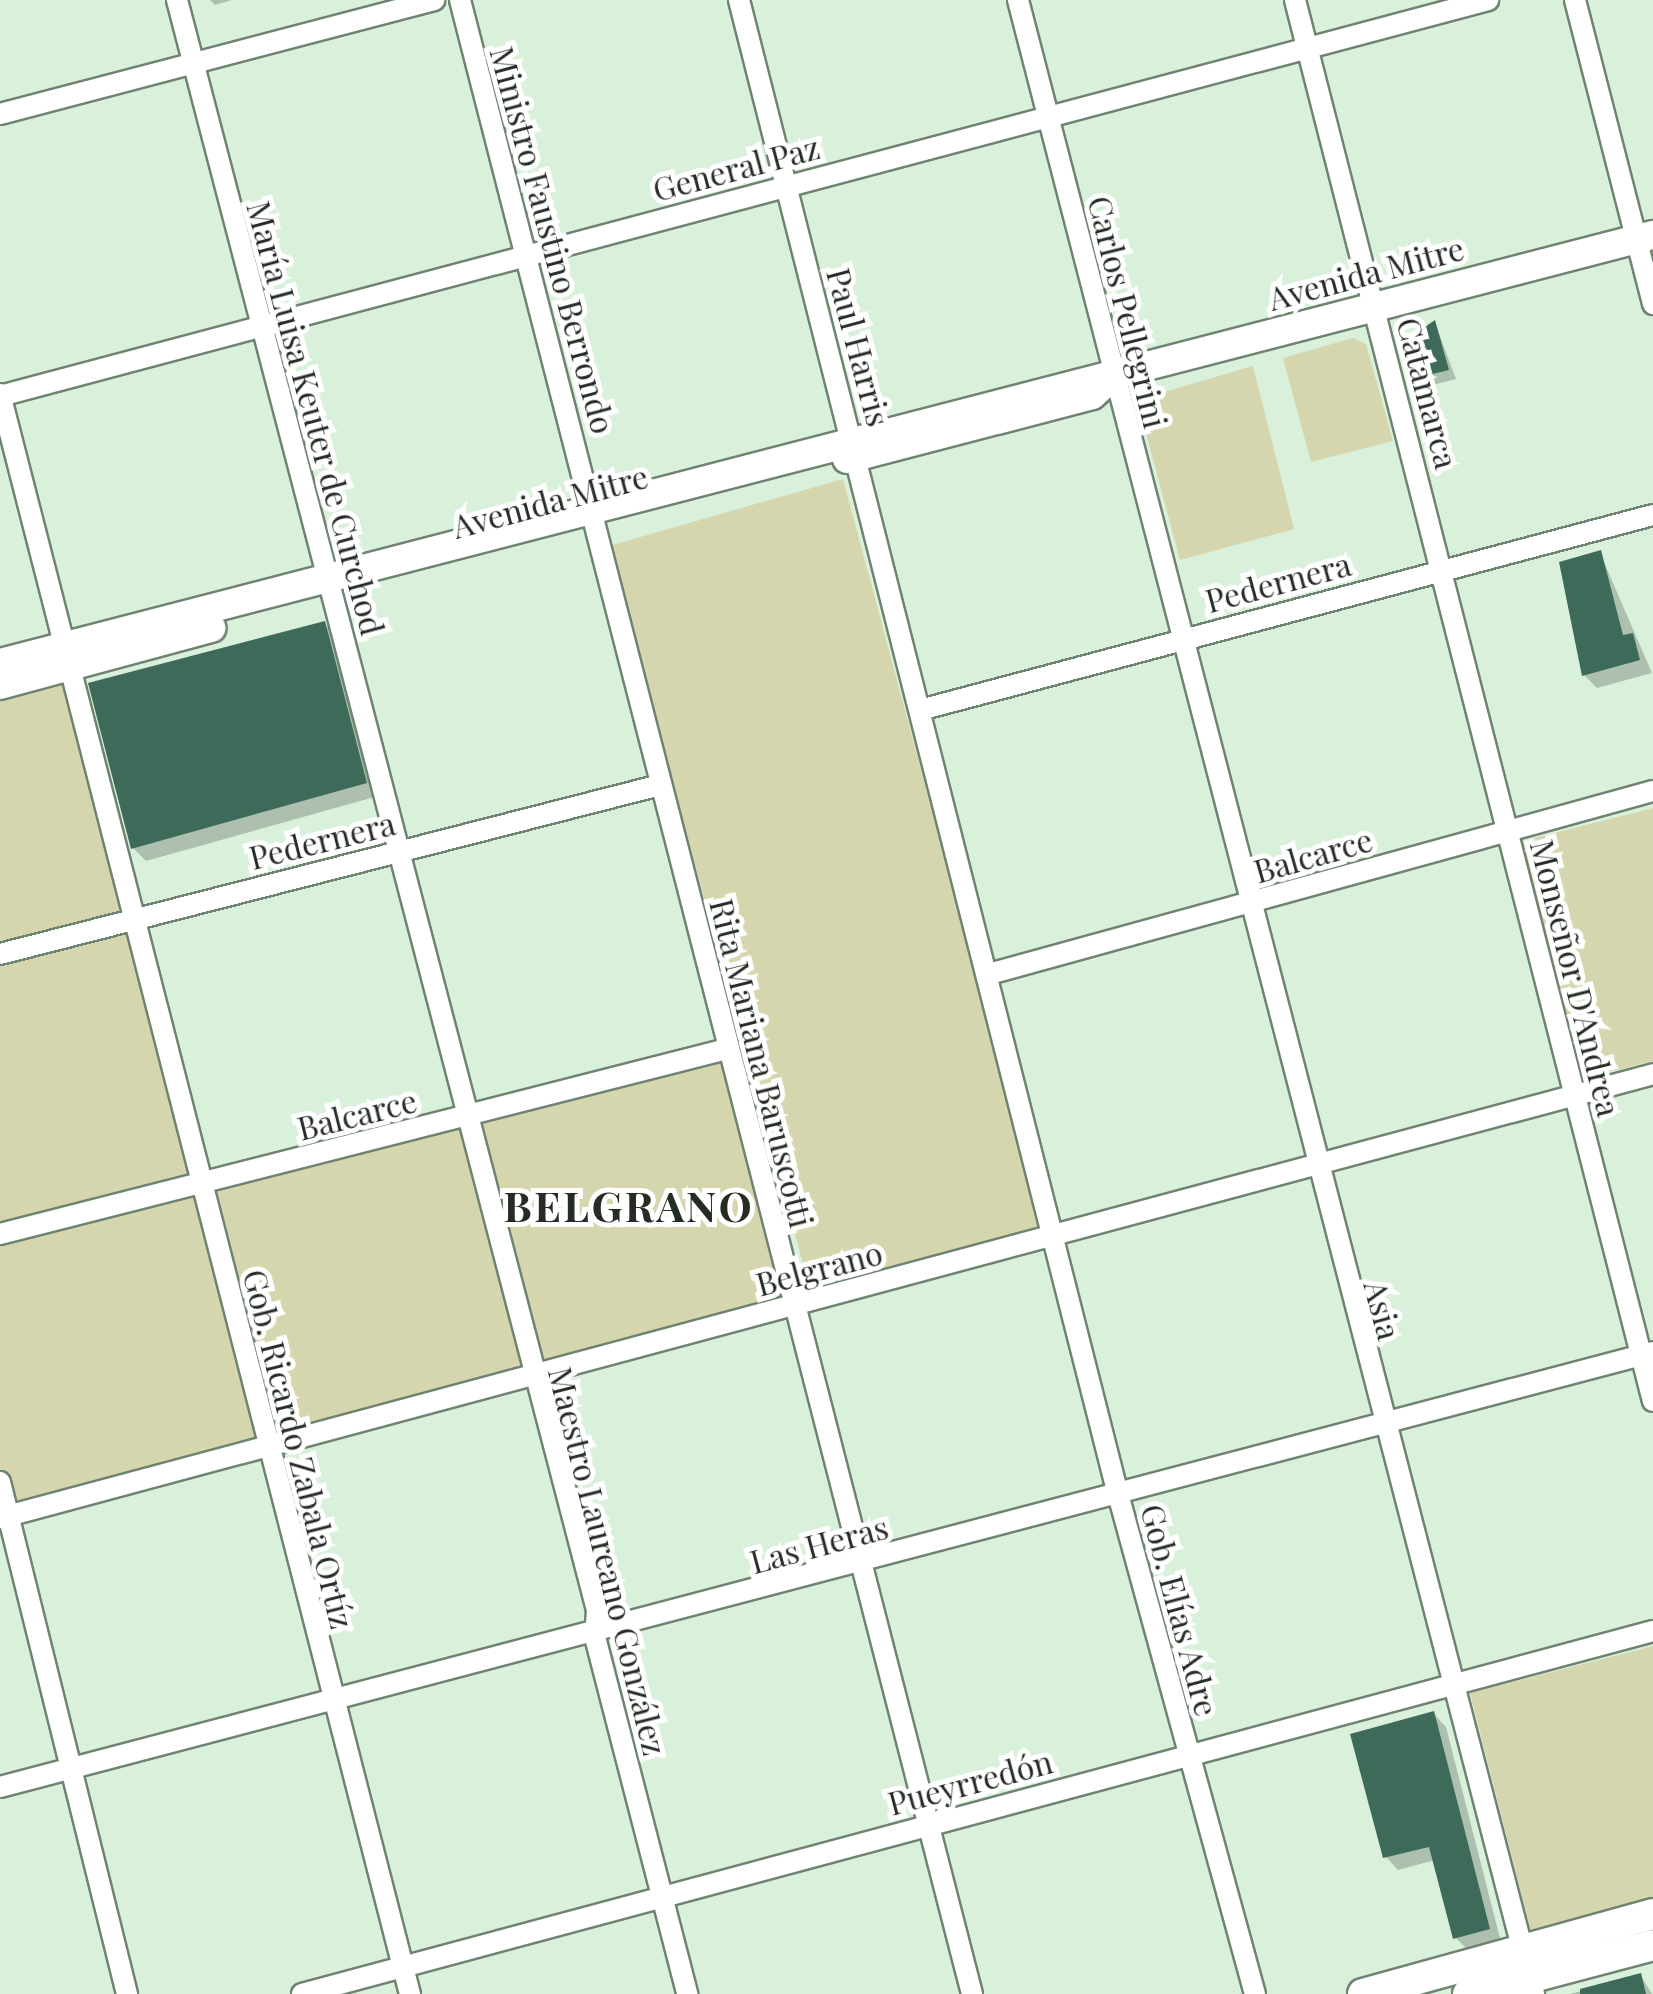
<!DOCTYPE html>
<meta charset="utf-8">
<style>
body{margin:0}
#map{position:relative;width:1653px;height:1994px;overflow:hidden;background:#d9f0db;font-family:"Playfair Display",serif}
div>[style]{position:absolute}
.green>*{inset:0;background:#d6d6ae}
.shadow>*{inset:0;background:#0003}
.building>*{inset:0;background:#3d6a59}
.roads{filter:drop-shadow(2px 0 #6f8371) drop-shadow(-2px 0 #6f8371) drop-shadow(0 2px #6f8371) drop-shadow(0 -2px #6f8371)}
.street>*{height:20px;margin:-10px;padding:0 10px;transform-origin:10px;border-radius:10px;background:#fff}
.secondary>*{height:28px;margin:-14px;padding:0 14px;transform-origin:14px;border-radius:14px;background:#fff}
.primary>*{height:30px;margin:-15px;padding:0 15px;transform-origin:15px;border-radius:15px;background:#fff}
span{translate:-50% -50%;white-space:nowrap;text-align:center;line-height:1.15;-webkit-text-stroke:10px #fff;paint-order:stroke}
.street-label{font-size:32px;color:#242c24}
.district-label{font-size:42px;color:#242c24;font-weight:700;letter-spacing:2.5px}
</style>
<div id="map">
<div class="green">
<i style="clip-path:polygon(1353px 338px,1366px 344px,1393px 441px,1311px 462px,1283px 358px)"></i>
<i style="clip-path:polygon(1253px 366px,1294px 529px,1180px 560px,1137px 400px)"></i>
<i style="clip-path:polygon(843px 479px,1042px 1220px,1034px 1231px,809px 1286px,609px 546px)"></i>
<i style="clip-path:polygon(75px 682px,200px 1184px,727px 1049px,793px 1306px,0 1517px,0 702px)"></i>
<i style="clip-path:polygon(1653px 808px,1653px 1061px,1580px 1079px,1519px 842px)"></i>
<i style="clip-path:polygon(1653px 1646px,1653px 1901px,1531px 1932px,1470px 1693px)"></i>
</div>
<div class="shadow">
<i style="clip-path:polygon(210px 0,232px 0,215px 5px)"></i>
<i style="clip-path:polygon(1435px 323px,1456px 379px,1428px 386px,1418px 377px)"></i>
<i style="clip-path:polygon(1600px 553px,1652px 673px,1597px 688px,1584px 675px)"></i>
<i style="clip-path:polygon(324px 624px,337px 636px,378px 796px,146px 861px,133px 848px)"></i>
<i style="clip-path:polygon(1434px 1714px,1446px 1727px,1501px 1942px,1468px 1950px,1455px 1937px,1435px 1860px,1398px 1870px,1386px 1857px)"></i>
<i style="clip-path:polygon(1641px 1976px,1652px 1994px,1570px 1994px)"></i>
</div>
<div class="building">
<i style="clip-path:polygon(1435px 320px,1449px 370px,1416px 378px,1406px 340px)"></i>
<i style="clip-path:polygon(1601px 550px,1623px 635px,1633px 633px,1640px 660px,1582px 676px,1559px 562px)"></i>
<i style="clip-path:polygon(325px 621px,367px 783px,131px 849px,88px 683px)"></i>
<i style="clip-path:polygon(1434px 1711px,1490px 1929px,1453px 1939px,1429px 1847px,1383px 1858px,1350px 1734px)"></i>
<i style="clip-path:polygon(1641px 1973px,1646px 1994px,1580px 1994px,1580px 1989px)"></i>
</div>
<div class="roads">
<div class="street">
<i style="left:177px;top:0;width:1664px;rotate:75.38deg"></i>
<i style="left:597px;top:1610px;width:27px;rotate:94deg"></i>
<i style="left:595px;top:1637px;width:369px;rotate:75.5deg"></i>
<i style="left:460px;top:0;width:2059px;rotate:75.6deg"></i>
<i style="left:739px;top:0;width:1541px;rotate:75.77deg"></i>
<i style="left:1118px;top:1494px;width:518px;rotate:74.68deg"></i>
<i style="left:1018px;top:0;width:2060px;rotate:75.49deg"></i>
<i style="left:1295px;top:0;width:1446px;rotate:75.67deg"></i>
<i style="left:1575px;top:0;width:314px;rotate:75.6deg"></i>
<i style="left:0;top:114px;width:449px;rotate:-14.7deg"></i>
<i style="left:0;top:394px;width:1652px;rotate:75.63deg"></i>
<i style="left:0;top:396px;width:1540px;rotate:-14.9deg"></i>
<i style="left:920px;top:710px;width:758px;rotate:-14.9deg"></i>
<i style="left:0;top:954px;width:681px;rotate:-14.36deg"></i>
<i style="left:989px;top:974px;width:689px;rotate:-15.41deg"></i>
<i style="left:0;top:1234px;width:750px;rotate:-14.28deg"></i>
<i style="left:0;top:1482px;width:528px;rotate:76.07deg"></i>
<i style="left:0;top:1518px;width:1712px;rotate:-15.03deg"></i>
<i style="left:0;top:1787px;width:1709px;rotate:-14.74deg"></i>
<i style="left:302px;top:1994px;width:1399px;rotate:-15.04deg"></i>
</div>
<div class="secondary">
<i style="left:847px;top:459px;width:253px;rotate:-14.6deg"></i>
<i style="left:1092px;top:395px;width:28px;rotate:-42deg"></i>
<i style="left:0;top:663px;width:1708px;rotate:-14.52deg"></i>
<i style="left:0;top:685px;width:219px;rotate:-15.1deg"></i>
</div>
<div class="primary">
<i style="left:1363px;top:1994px;width:301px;rotate:-15.4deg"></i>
<i style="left:1468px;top:1994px;width:191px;rotate:-14.8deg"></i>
</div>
</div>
<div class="street-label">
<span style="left:736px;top:168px;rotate:-15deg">General Paz</span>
<span style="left:553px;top:240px;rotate:75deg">Ministro Faustino Berrondo</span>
<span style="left:1366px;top:273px;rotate:-15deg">Avenida Mitre</span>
<span style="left:1128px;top:312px;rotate:76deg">Carlos Pellegrini</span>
<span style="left:859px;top:347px;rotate:75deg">Paul Harris</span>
<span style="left:1428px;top:393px;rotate:75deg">Catamarca</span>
<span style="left:316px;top:418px;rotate:75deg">María Luisa Keuter de Curchod</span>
<span style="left:550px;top:501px;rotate:-15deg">Avenida Mitre</span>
<span style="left:1278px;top:582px;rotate:-15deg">Pedernera</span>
<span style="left:322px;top:840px;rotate:-14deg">Pedernera</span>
<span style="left:1313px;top:855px;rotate:-16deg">Balcarce</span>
<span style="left:1576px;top:978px;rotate:76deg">Monseñor D'Andrea</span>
<span style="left:762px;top:1063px;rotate:76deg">Rita Mariana Baruscotti</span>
<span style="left:357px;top:1114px;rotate:-14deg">Balcarce</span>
<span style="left:819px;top:1268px;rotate:-15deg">Belgrano</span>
<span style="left:1383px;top:1310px;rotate:75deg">Asia</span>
<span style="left:299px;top:1449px;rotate:76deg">Gob. Ricardo Zabala Ortíz</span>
<span style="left:819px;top:1544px;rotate:-15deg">Las Heras</span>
<span style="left:608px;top:1561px;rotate:76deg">Maestro Laureano González</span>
<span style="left:1180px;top:1610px;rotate:75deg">Gob. Elías Adre</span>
<span style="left:970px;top:1782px;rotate:-15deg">Pueyrredón</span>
</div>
<div class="district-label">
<span style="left:629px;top:1205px">BELGRANO</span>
</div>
</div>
